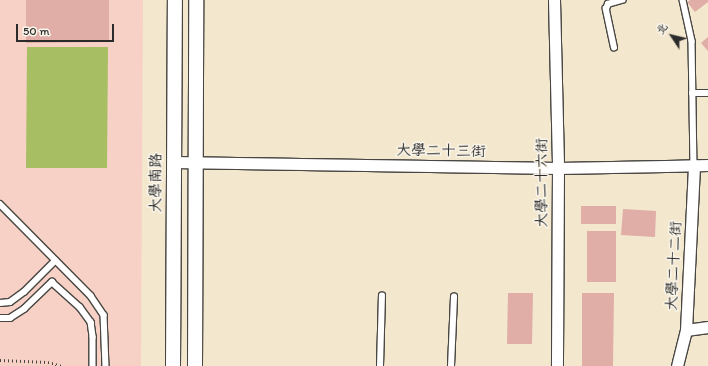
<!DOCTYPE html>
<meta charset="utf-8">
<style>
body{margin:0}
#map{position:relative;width:708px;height:366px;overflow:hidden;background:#f3e7ce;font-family:Itim,"LXGW WenKai TC",sans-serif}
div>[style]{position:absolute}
.built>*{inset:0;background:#f7d1c6}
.green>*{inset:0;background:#a7be63}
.building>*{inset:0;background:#e0ada7}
.path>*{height:2.5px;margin-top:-1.25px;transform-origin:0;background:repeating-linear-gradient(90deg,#494743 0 1px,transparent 0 4px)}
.roads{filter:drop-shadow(1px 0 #494743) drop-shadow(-1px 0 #494743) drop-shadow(0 1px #494743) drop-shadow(0 -1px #494743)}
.service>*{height:5.5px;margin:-2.75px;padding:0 2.75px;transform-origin:2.75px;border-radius:2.75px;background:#fff}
.minor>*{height:11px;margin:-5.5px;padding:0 5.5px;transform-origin:5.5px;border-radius:5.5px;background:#fff}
.tertiary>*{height:14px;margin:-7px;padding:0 7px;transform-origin:7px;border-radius:7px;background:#fff}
span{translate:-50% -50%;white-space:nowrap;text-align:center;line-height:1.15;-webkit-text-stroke:3px #fbf7ec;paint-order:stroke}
.street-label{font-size:15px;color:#2b2b2b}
.north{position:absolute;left:652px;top:16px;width:40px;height:40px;-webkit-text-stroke:3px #fbf7ec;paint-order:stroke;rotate:305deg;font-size:11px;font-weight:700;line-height:16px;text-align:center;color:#2b2b2b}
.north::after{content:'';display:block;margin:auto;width:14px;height:18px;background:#2b2b2b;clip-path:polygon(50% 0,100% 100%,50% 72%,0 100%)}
.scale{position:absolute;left:16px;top:24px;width:98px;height:18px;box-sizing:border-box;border:2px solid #2b2b2b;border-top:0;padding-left:5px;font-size:12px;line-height:14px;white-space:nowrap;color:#2b2b2b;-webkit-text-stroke:3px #fbf7ec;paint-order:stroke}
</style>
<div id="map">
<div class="built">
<i style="clip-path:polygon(0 0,143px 0,141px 366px,0 366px)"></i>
</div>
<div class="green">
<i style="clip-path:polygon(27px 47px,108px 47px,107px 168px,26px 168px)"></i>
</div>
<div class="building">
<i style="clip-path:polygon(26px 0,109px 0,109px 42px,26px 43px)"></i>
<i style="clip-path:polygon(690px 0,708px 0,708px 2px,695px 12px,687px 2px)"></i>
<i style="clip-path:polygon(708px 37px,708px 51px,701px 43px)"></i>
<i style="clip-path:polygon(581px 206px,616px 206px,616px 224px,581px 224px)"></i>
<i style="clip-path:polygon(623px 209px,656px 211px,655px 237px,621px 235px)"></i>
<i style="clip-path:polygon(587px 231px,616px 231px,616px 282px,587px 282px)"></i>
<i style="clip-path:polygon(508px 293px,533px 293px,532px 344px,507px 344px)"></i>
<i style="clip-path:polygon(582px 293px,614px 293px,613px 366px,582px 366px)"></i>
</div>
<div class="path">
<i style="left:0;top:360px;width:48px;rotate:2.4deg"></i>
<i style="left:48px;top:362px;width:15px;rotate:16deg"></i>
</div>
<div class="roads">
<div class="service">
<i style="left:683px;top:0;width:42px;rotate:77.6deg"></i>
<i style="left:692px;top:41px;width:124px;rotate:89.1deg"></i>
<i style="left:614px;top:48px;width:40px;rotate:-102deg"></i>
<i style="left:606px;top:9px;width:5px;rotate:-68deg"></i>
<i style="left:608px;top:4px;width:15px;rotate:-16deg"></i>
<i style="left:692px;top:93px;width:16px"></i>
<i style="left:0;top:204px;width:129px;rotate:45.3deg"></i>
<i style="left:91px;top:296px;width:23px;rotate:56deg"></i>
<i style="left:104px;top:315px;width:51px;rotate:87.8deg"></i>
<i style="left:0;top:303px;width:10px;rotate:-6deg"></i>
<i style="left:10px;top:302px;width:17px;rotate:-36deg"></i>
<i style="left:24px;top:292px;width:44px;rotate:-45deg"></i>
<i style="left:0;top:318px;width:10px"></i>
<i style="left:10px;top:318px;width:17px;rotate:-33deg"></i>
<i style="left:24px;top:309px;width:39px;rotate:-44deg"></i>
<i style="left:52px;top:282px;width:38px;rotate:42deg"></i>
<i style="left:80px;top:307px;width:19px;rotate:54deg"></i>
<i style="left:91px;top:322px;width:15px;rotate:82deg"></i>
<i style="left:93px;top:337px;width:29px;rotate:90deg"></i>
<i style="left:380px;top:366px;width:70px;rotate:-88.4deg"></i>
<i style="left:451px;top:366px;width:69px;rotate:-87.5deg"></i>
</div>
<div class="minor">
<i style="left:554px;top:0;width:168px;rotate:88.6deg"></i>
<i style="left:558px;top:168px;width:198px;rotate:90.3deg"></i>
<i style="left:173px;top:162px;width:385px;rotate:0.9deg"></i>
<i style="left:558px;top:168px;width:150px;rotate:-1.1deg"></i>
<i style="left:686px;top:330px;width:22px;rotate:-8deg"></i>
<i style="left:677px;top:366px;width:37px;rotate:-76deg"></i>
<i style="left:686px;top:330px;width:165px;rotate:-87.2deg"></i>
</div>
<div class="tertiary">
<i style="left:173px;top:366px;width:366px;rotate:-89.7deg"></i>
<i style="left:195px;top:366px;width:366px;rotate:-89.8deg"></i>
</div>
</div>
<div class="street-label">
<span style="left:441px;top:151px;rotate:1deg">大學二十三街</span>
<span style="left:156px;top:183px;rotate:-90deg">大學南路</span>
<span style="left:542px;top:183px;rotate:-90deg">大學二十六街</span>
<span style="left:674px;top:266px;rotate:-87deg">大學二十二街</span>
</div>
<div class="north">北</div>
<div class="scale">50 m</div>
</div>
